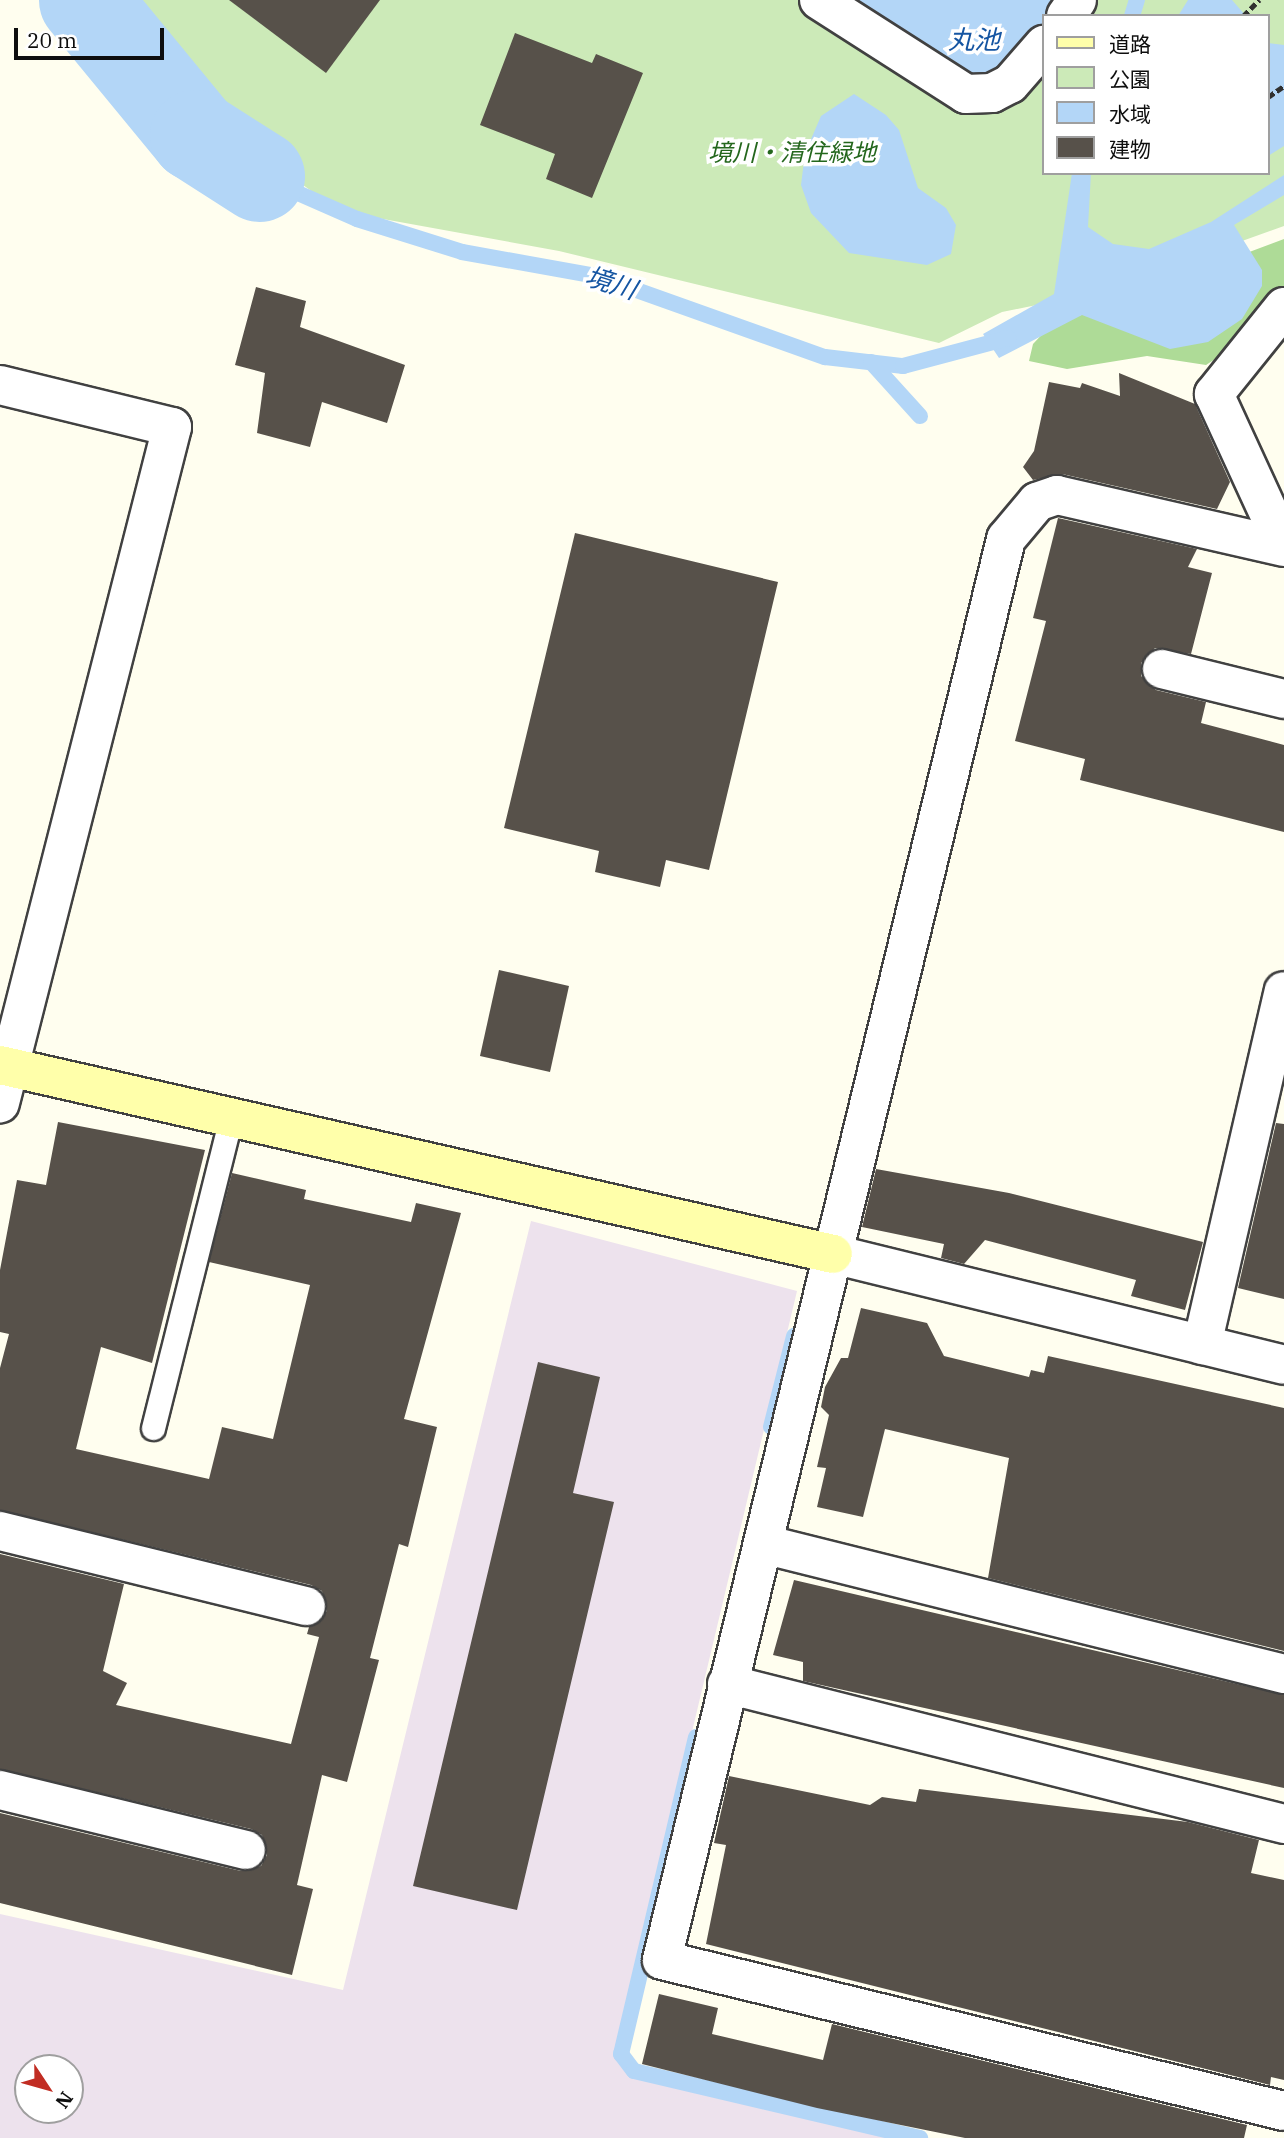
<!DOCTYPE html>
<meta charset="utf-8">
<style>
body{margin:0}
#map{position:relative;width:1284px;height:2138px;overflow:hidden;background:#fffeef;font-family:"IBM Plex Serif","Noto Sans JP",serif}
div>[style]{position:absolute}
.industrial>*{inset:0;background:#ede2ed}
.green>*{inset:0;background:#cceab8}
.forest>*{inset:0;background:#aedb97}
.water>*{inset:0;background:#b3d6f7}
.stream>*{height:16px;margin:-8px;padding:0 8px;transform-origin:8px;border-radius:8px;background:#b3d6f7}
.river>*{height:91px;margin:-45.5px;padding:0 45.5px;transform-origin:45.5px;border-radius:45.5px;background:#b3d6f7}
.building>*{inset:0;background:#57514a}
.path>*{height:4.5px;margin-top:-2.25px;transform-origin:0;background:repeating-linear-gradient(90deg,#303030 0 7px,transparent 0 10.5px)}
.roads{filter:drop-shadow(2px 0 #414141) drop-shadow(-2px 0 #414141) drop-shadow(0 2px #414141) drop-shadow(0 -2px #414141)}
.lane>*{height:23px;margin:-11.5px;padding:0 11.5px;transform-origin:11.5px;border-radius:11.5px;background:#fff}
.street>*{height:38px;margin:-19px;padding:0 19px;transform-origin:19px;border-radius:19px;background:#fff}
.secondary>*{height:38px;margin:-19px;padding:0 19px;transform-origin:19px;border-radius:19px;background:#ffa}
span{translate:-50% -50%;white-space:nowrap;text-align:center;line-height:1.15;-webkit-text-stroke:7px #fff;paint-order:stroke}
.park-label{font-size:24px;color:#24671d;font-style:italic}
.water-label{font-size:26px;color:#1555a2;font-style:italic}
.legend{position:absolute;left:1042px;top:14px;width:228px;height:161px;box-sizing:border-box;background:#fff;border:2px solid #9f9f9f;margin:0;padding:9px 12px;list-style:none;font-size:21px;color:#0e0e0e}
.legend li{display:flex;align-items:center;gap:14px;height:35px}
.legend b{width:35px;border:2px solid #9f9f9f}
.north{position:absolute;left:14px;top:2054px;width:70px;height:70px;box-sizing:border-box;background:#fff;border:2px solid #9f9f9f;border-radius:50%;rotate:126deg;font-size:19px;font-weight:700;line-height:28px;text-align:center;color:#0e0e0e}
.north::after{content:'';display:block;margin:auto;width:24px;height:32px;background:#c12d23;clip-path:polygon(50% 0,100% 100%,50% 72%,0 100%)}
.scale{position:absolute;left:14px;top:28px;width:150px;height:32px;box-sizing:border-box;border:4px solid #0e0e0e;border-top:0;padding-left:9px;font-size:21px;line-height:24px;white-space:nowrap;color:#0e0e0e;-webkit-text-stroke:5px #fff;paint-order:stroke}
</style>
<div id="map">
<div class="industrial">
<i style="clip-path:polygon(evenodd,531px 1221px,797px 1291px,615px 2055px,630px 2073px,905px 2138px,0 2138px,0 1914px,343px 1990px,531px 1221px,28px 2068px,70px 2068px,70px 2110px,28px 2110px,28px 2068px)"></i>
</div>
<div class="green">
<i style="clip-path:polygon(112px 0,837px 0,1044px 30px,1044px 173px,1268px 173px,1268px 16px,1054px 16px,1065px 0,1284px 0,1284px 226px,1100px 292px,1002px 312px,939px 343px,559px 251px,339px 211px,205px 114px)"></i>
</div>
<div class="forest">
<i style="clip-path:polygon(1284px 239px,1284px 300px,1264px 301px,1232px 348px,1206px 365px,1147px 356px,1067px 369px,1029px 361px,1033px 344px,1049px 327px)"></i>
</div>
<div class="water">
<i style="clip-path:polygon(847px 0,1060px 0,1041px 29px,984px 82px,970px 84px)"></i>
<i style="clip-path:polygon(1188px 0,1232px 0,1246px 16px,1178px 16px)"></i>
<i style="clip-path:polygon(1268px 43px,1284px 45px,1284px 146px,1268px 156px)"></i>
<i style="clip-path:polygon(854px 94px,886px 115px,899px 130px,918px 188px,946px 208px,956px 225px,951px 254px,927px 265px,849px 253px,811px 213px,801px 185px,805px 153px,821px 116px)"></i>
<i style="clip-path:polygon(1072px 173px,1091px 173px,1088px 227px,1113px 244px,1149px 249px,1211px 222px,1284px 175px,1284px 195px,1234px 225px,1262px 270px,1262px 286px,1242px 319px,1208px 342px,1170px 349px,1082px 315px,999px 358px,983px 334px,1054px 294px)"></i>
</div>
<div class="stream">
<i style="left:1132px;top:16px;width:17px;rotate:-73deg"></i>
<i style="left:259px;top:176px;width:107px;rotate:23.7deg"></i>
<i style="left:357px;top:219px;width:110px;rotate:17.4deg"></i>
<i style="left:462px;top:252px;width:137px;rotate:10.1deg"></i>
<i style="left:597px;top:276px;width:242px;rotate:19.6deg"></i>
<i style="left:825px;top:357px;width:79px;rotate:6.6deg"></i>
<i style="left:903px;top:366px;width:109px;rotate:-14.9deg"></i>
<i style="left:871px;top:362px;width:73px;rotate:47.8deg"></i>
<i style="left:771px;top:1427px;width:94px;rotate:-75.8deg"></i>
<i style="left:696px;top:1737px;width:326px;rotate:103.3deg"></i>
<i style="left:621px;top:2054px;width:21px;rotate:53deg"></i>
<i style="left:634px;top:2071px;width:294px;rotate:13.2deg"></i>
</div>
<div class="river">
<i style="left:84px;top:0;width:175px;rotate:50.6deg"></i>
<i style="left:195px;top:135px;width:76px;rotate:32.6deg"></i>
</div>
<div class="building">
<i style="clip-path:polygon(229px 0,380px 0,326px 73px)"></i>
<i style="clip-path:polygon(515px 33px,592px 63px,596px 54px,643px 73px,592px 198px,546px 179px,555px 154px,480px 125px)"></i>
<i style="clip-path:polygon(256px 287px,306px 301px,300px 327px,405px 365px,387px 423px,322px 402px,310px 447px,257px 433px,265px 373px,235px 365px)"></i>
<i style="clip-path:polygon(1119px 373px,1195px 404px,1230px 482px,1217px 509px,1062px 474px,1033px 480px,1023px 467px,1034px 451px,1049px 382px,1080px 388px,1082px 383px,1120px 396px)"></i>
<i style="clip-path:polygon(1058px 518px,1197px 549px,1188px 567px,1212px 573px,1191px 654px,1155px 648px,1141px 663px,1141px 676px,1156px 690px,1206px 702px,1201px 723px,1284px 745px,1284px 832px,1080px 780px,1085px 759px,1015px 741px,1046px 621px,1033px 618px)"></i>
<i style="clip-path:polygon(575px 533px,778px 582px,709px 870px,666px 860px,660px 887px,595px 872px,599px 851px,504px 828px)"></i>
<i style="clip-path:polygon(499px 970px,569px 986px,550px 1072px,480px 1056px)"></i>
<i style="clip-path:polygon(58px 1122px,205px 1150px,152px 1363px,101px 1347px,76px 1449px,209px 1479px,222px 1427px,273px 1439px,310px 1285px,209px 1262px,232px 1173px,306px 1190px,304px 1199px,411px 1222px,416px 1203px,461px 1213px,404px 1419px,437px 1427px,408px 1547px,399px 1544px,370px 1658px,379px 1660px,347px 1782px,322px 1775px,297px 1885px,313px 1889px,292px 1975px,0 1903px,0 1813px,241px 1871px,261px 1866px,267px 1855px,262px 1835px,251px 1829px,0 1769px,0 1554px,124px 1584px,103px 1671px,127px 1683px,116px 1705px,291px 1744px,319px 1637px,307px 1634px,309px 1627px,327px 1611px,322px 1591px,311px 1585px,0 1510px,0 1368px,9px 1334px,0 1332px,0 1270px,17px 1180px,46px 1185px)"></i>
<i style="clip-path:polygon(1276px 1123px,1284px 1124px,1284px 1299px,1238px 1288px)"></i>
<i style="clip-path:polygon(876px 1169px,1009px 1193px,1203px 1242px,1185px 1310px,1131px 1296px,1136px 1280px,985px 1240px,964px 1264px,941px 1258px,944px 1244px,862px 1227px)"></i>
<i style="clip-path:polygon(861px 1308px,927px 1323px,944px 1356px,1029px 1377px,1031px 1370px,1044px 1373px,1048px 1356px,1284px 1408px,1284px 1651px,988px 1578px,1009px 1458px,885px 1429px,863px 1517px,817px 1507px,826px 1468px,817px 1467px,829px 1415px,821px 1407px,825px 1387px,841px 1358px,848px 1358px)"></i>
<i style="clip-path:polygon(538px 1362px,600px 1377px,573px 1493px,614px 1502px,517px 1910px,413px 1886px)"></i>
<i style="clip-path:polygon(794px 1580px,1284px 1695px,1284px 1788px,803px 1681px,803px 1662px,773px 1655px)"></i>
<i style="clip-path:polygon(729px 1776px,870px 1805px,882px 1797px,916px 1802px,919px 1789px,1188px 1822px,1259px 1840px,1251px 1873px,1284px 1880px,1284px 2080px,1271px 2077px,1270px 2085px,706px 1944px,726px 1845px,714px 1843px)"></i>
<i style="clip-path:polygon(659px 1994px,718px 2008px,712px 2034px,823px 2060px,832px 2024px,1247px 2125px,1244px 2138px,965px 2138px,817px 2108px,642px 2064px)"></i>
</div>
<div class="path">
<i style="left:1243px;top:16px;width:23px;rotate:-45deg"></i>
<i style="left:1268px;top:97px;width:19px;rotate:-35deg"></i>
</div>
<div class="roads">
<div class="lane">
<i style="left:153px;top:1428px;width:320px;rotate:-75.9deg"></i>
</div>
<div class="street">
<i style="left:819px;top:0;width:174px;rotate:32.6deg"></i>
<i style="left:966px;top:94px;width:26px;rotate:-2deg"></i>
<i style="left:992px;top:93px;width:20px;rotate:-27deg"></i>
<i style="left:1010px;top:84px;width:52px;rotate:-48.9deg"></i>
<i style="left:1066px;top:16px;width:19px;rotate:-55deg"></i>
<i style="left:1284px;top:307px;width:112px;rotate:128.8deg"></i>
<i style="left:1214px;top:394px;width:167px;rotate:65.3deg"></i>
<i style="left:0;top:385px;width:177px;rotate:13.7deg"></i>
<i style="left:172px;top:427px;width:698px;rotate:104.28deg"></i>
<i style="left:1284px;top:547px;width:233px;rotate:-167.1deg"></i>
<i style="left:1057px;top:495px;width:21px;rotate:161deg"></i>
<i style="left:1037px;top:502px;width:48px;rotate:130deg"></i>
<i style="left:1006px;top:539px;width:1462px;rotate:103.61deg"></i>
<i style="left:662px;top:1960px;width:640px;rotate:13.65deg"></i>
<i style="left:1162px;top:669px;width:126px;rotate:13.8deg"></i>
<i style="left:833px;top:1254px;width:464px;rotate:13.8deg"></i>
<i style="left:1202px;top:1345px;width:363px;rotate:-77deg"></i>
<i style="left:0;top:1531px;width:315px;rotate:13.8deg"></i>
<i style="left:767px;top:1545px;width:533px;rotate:14.01deg"></i>
<i style="left:727px;top:1684px;width:574px;rotate:14.11deg"></i>
<i style="left:0;top:1790px;width:253px;rotate:13.7deg"></i>
</div>
<div class="secondary">
<i style="left:0;top:1065px;width:854px;rotate:12.78deg"></i>
</div>
</div>
<div class="park-label">
<span style="left:792px;top:153px">境川・清住緑地</span>
</div>
<div class="water-label">
<span style="left:974px;top:40px">丸池</span>
<span style="left:611px;top:283px;rotate:17deg">境川</span>
</div>
<ul class="legend">
<li><b style="height:9px;background:#ffa"></b>道路</li>
<li><b style="height:19px;background:#cceab8"></b>公園</li>
<li><b style="height:19px;background:#b3d6f7"></b>水域</li>
<li><b style="height:19px;background:#57514a"></b>建物</li>
</ul>
<div class="north">N</div>
<div class="scale">20 m</div>
</div>
